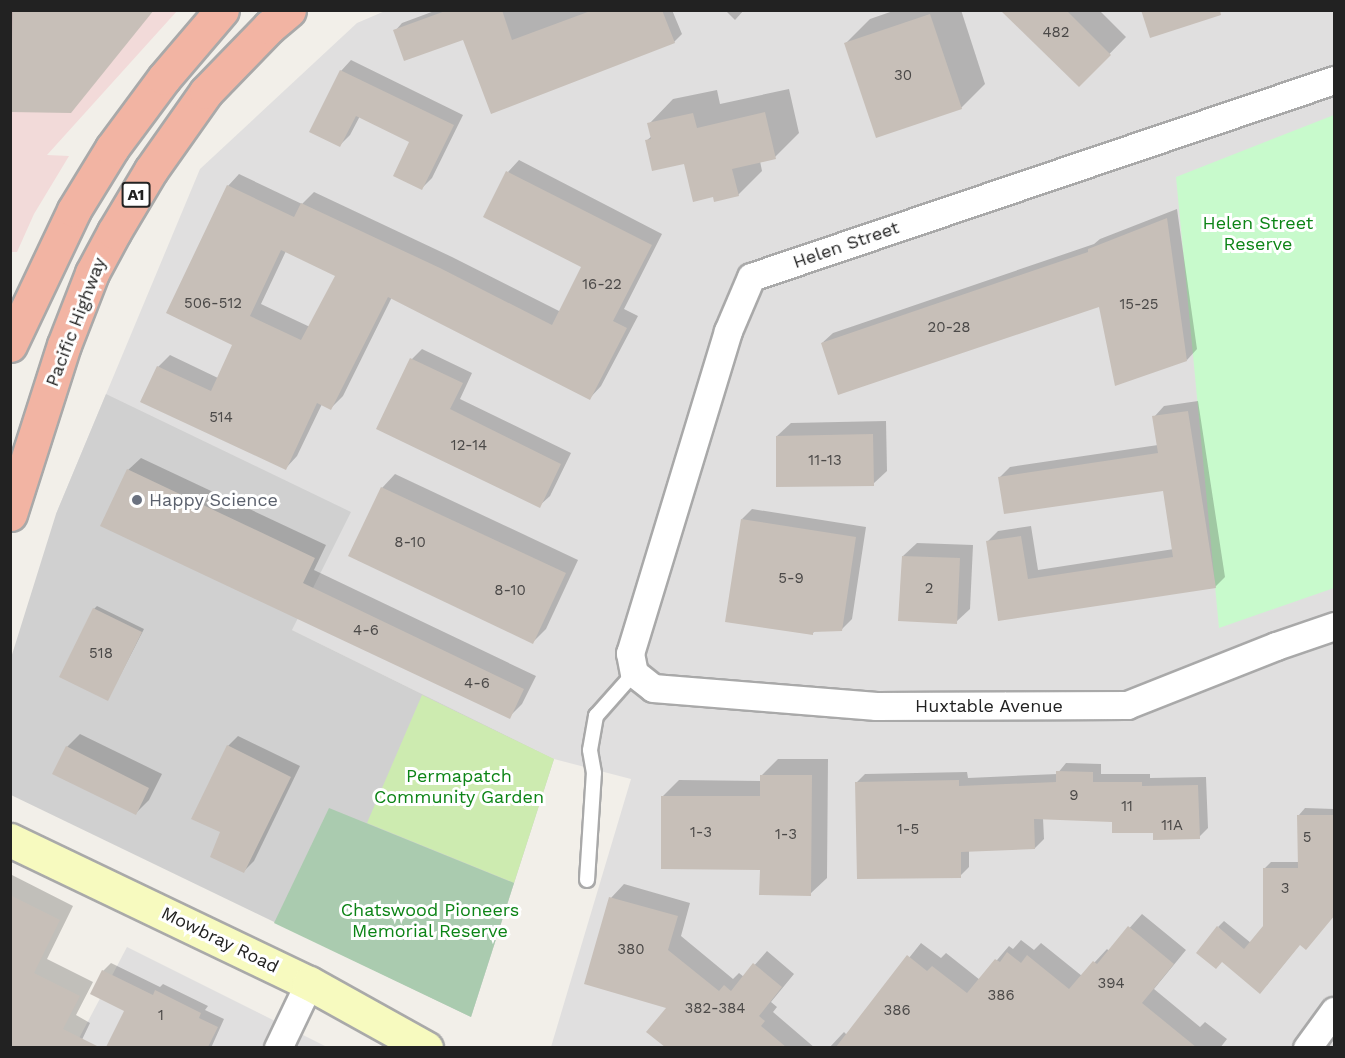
<!DOCTYPE html>
<style>
body{margin:0}
#map{position:relative;width:1345px;height:1058px;overflow:hidden;background:#f2efe9;font-family:"Work Sans",sans-serif}
div>[style]{position:absolute}
.residential>*{inset:0;background:#e0dfdf}
.commercial>*{inset:0;background:#f2dad9}
.religious>*{inset:0;background:#d0d0d0}
.grass>*{inset:0;background:#cdebb0}
.cemetery>*{inset:0;background:#aacbaf}
.park>*{inset:0;background:#c8facc}
.shadow>*{inset:0;background:#0003}
.building>*{inset:0;background:#c7bfb8}
.roads{filter:drop-shadow(2px 0 #a9a9a9) drop-shadow(-2px 0 #a9a9a9) drop-shadow(0 2px #a9a9a9) drop-shadow(0 -2px #a9a9a9)}
.service>*{height:14px;margin:-7px;padding:0 7px;transform-origin:7px;border-radius:7px;background:#fff}
.minor>*{height:27px;margin:-13.5px;padding:0 13.5px;transform-origin:13.5px;border-radius:13.5px;background:#fff}
.secondary>*{height:33px;margin:-16.5px;padding:0 16.5px;transform-origin:16.5px;border-radius:16.5px;background:#f7fabf}
.trunk>*{height:33px;margin:-16.5px;padding:0 16.5px;transform-origin:16.5px;border-radius:16.5px;background:#f2b4a3}
.dots>*{width:16px;height:16px;translate:-50% -50%;box-sizing:border-box;border:3px solid #fff;border-radius:50%}
span{translate:-50% -50%;white-space:nowrap;text-align:center;line-height:1.15;-webkit-text-stroke:6px #fff;paint-order:stroke}
.number-label{font-size:15px;color:#4b4948}
.number-label span{-webkit-text-stroke-width:0}
.shield-label span{padding:2px 4px;background:#fff;border:2px solid;border-radius:4px;-webkit-text-stroke-width:0}
.shield-label{font-size:16px;color:#222;font-weight:700}
.park-label{font-size:18px;color:#0c8416}
.street-label{font-size:18px;color:#222}
.worship-label{font-size:18px;color:#5b616d}
.left{translate:0 -50%;text-align:left}
.frame{position:absolute;inset:0;border:12px solid #222;pointer-events:none}
</style>
<div id="map">
<div class="residential">
<i style="clip-path:polygon(385px 11px,1334px 11px,1334px 1047px,551px 1047px,631px 779px,554px 759px,56px 514px,200px 169px,357px 23px)"></i>
<i style="clip-path:polygon(127px 947px,327px 1047px,74px 1048px)"></i>
</div>
<div class="commercial">
<i style="clip-path:polygon(10px 11px,177px 11px,47px 155px,69px 156px,34px 214px,17px 252px,10px 252px)"></i>
</div>
<div class="religious">
<i style="clip-path:polygon(106px 394px,351px 512px,292px 630px,554px 759px,471px 1017px,11px 795px,10px 661px,56px 514px)"></i>
</div>
<div class="grass">
<i style="clip-path:polygon(422px 695px,554px 759px,514px 883px,367px 823px)"></i>
</div>
<div class="cemetery">
<i style="clip-path:polygon(329px 808px,514px 883px,471px 1017px,274px 923px)"></i>
</div>
<div class="park">
<i style="clip-path:polygon(1334px 115px,1334px 588px,1219px 628px,1176px 177px)"></i>
</div>
<div class="shadow">
<i style="clip-path:polygon(10px 10px,153px 10px,10px 110px)"></i>
<i style="clip-path:polygon(437px 10px,672px 10px,682px 34px,674px 42px,492px 112px,464px 38px,395px 31px,402px 23px)"></i>
<i style="clip-path:polygon(725px 10px,744px 10px,735px 20px)"></i>
<i style="clip-path:polygon(896px 10px,961px 10px,985px 84px,961px 108px,846px 43px,870px 19px)"></i>
<i style="clip-path:polygon(1002px 10px,1099px 10px,1126px 37px,1079px 85px)"></i>
<i style="clip-path:polygon(351px 60px,463px 115px,432px 178px,422px 188px,411px 141px,360px 116px,350px 135px,340px 145px,341px 71px)"></i>
<i style="clip-path:polygon(789px 89px,799px 133px,775px 157px,760px 161px,762px 171px,738px 195px,714px 195px,685px 162px,646px 141px,652px 136px,649px 124px,673px 99px,717px 90px,720px 104px)"></i>
<i style="clip-path:polygon(evenodd,519px 160px,662px 234px,624px 309px,638px 316px,601px 386px,590px 398px,392px 297px,343px 396px,331px 408px,322px 404px,297px 456px,286px 468px,158px 367px,170px 355px,218px 378px,234px 344px,228px 186px,239px 174px,302px 204px,314px 192px,452px 257px,561px 312px,583px 267px,508px 172px,519px 160px,286px 251px,337px 275px,310px 327px,261px 304px,286px 251px)"></i>
<i style="clip-path:polygon(1177px 209px,1197px 349px,1187px 360px,1100px 305px,822px 343px,833px 333px,1094px 244px,1100px 239px)"></i>
<i style="clip-path:polygon(422px 349px,472px 373px,460px 399px,571px 453px,550px 496px,539px 506px,378px 428px,412px 359px)"></i>
<i style="clip-path:polygon(1198px 401px,1225px 577px,1215px 587px,1000px 620px,987px 542px,998px 531px,1031px 526px,1038px 570px,1174px 549px,1165px 489px,999px 478px,1010px 467px,1158px 445px,1154px 417px,1164px 406px)"></i>
<i style="clip-path:polygon(886px 421px,887px 471px,873px 484px,777px 436px,791px 423px)"></i>
<i style="clip-path:polygon(141px 458px,326px 545px,314px 570px,536px 676px,522px 704px,509px 717px,128px 470px)"></i>
<i style="clip-path:polygon(395px 474px,578px 560px,546px 629px,533px 642px,382px 488px)"></i>
<i style="clip-path:polygon(752px 509px,866px 527px,852px 619px,841px 630px,816px 630px,812px 634px,742px 519px)"></i>
<i style="clip-path:polygon(917px 543px,973px 545px,970px 609px,956px 622px,903px 556px)"></i>
<i style="clip-path:polygon(97px 606px,144px 629px,108px 699px,94px 609px)"></i>
<i style="clip-path:polygon(80px 734px,162px 774px,149px 800px,136px 813px,67px 747px)"></i>
<i style="clip-path:polygon(238px 736px,300px 766px,254px 861px,243px 872px,222px 831px,228px 746px)"></i>
<i style="clip-path:polygon(778px 759px,828px 759px,827px 878px,810px 894px,761px 869px,663px 796px,679px 780px,762px 781px,762px 775px)"></i>
<i style="clip-path:polygon(1066px 763px,1101px 764px,1101px 774px,1150px 774px,1150px 778px,1206px 777px,1208px 828px,1199px 837px,1155px 831px,1114px 820px,1043px 818px,1044px 839px,1035px 848px,969px 850px,969px 867px,960px 876px,856px 783px,865px 774px,967px 772px,968px 778px,1057px 774px)"></i>
<i style="clip-path:polygon(1305px 808px,1334px 809px,1334px 914px,1300px 944px,1267px 985px,1218px 927px,1224px 921px,1251px 943px,1265px 927px,1264px 869px,1271px 862px,1299px 862px,1299px 815px)"></i>
<i style="clip-path:polygon(10px 874px,73px 906px,47px 959px,93px 982px,76px 1015px,90px 1023px,78px 1048px,10px 1048px)"></i>
<i style="clip-path:polygon(624px 884px,690px 903px,681px 936px,733px 979px,739px 973px,744px 977px,767px 951px,794px 974px,771px 1002px,777px 1007px,773px 1012px,815px 1048px,667px 1048px,648px 1032px,669px 1007px,611px 898px)"></i>
<i style="clip-path:polygon(1142px 914px,1186px 950px,1154px 989px,1200px 1027px,1205px 1022px,1227px 1039px,1220px 1048px,829px 1048px,844px 1032px,847px 1035px,921px 943px,941px 958px,946px 953px,980px 980px,1009px 946px,1013px 949px,1021px 940px,1034px 950px,1041px 943px,1082px 976px,1107px 949px,1109px 951px)"></i>
<i style="clip-path:polygon(111px 963px,160px 987px,163px 984px,208px 1006px,205px 1010px,224px 1019px,211px 1048px,107px 1048px,126px 1010px,103px 971px)"></i>
</div>
<div class="building">
<i style="clip-path:polygon(13px 10px,154px 10px,71px 113px,10px 112px)"></i>
<i style="clip-path:polygon(448px 10px,502px 10px,512px 40px,593px 10px,662px 10px,675px 43px,491px 114px,463px 40px,404px 61px,393px 30px)"></i>
<i style="clip-path:polygon(1000px 10px,1066px 10px,1111px 55px,1079px 87px)"></i>
<i style="clip-path:polygon(1141px 10px,1220px 10px,1221px 15px,1150px 38px)"></i>
<i style="clip-path:polygon(930px 14px,962px 109px,876px 138px,844px 43px)"></i>
<i style="clip-path:polygon(340px 70px,454px 125px,422px 190px,393px 176px,409px 142px,356px 116px,340px 147px,309px 132px)"></i>
<i style="clip-path:polygon(765px 112px,776px 159px,732px 169px,739px 196px,714px 202px,713px 197px,693px 202px,684px 164px,652px 171px,645px 140px,651px 139px,647px 123px,693px 113px,697px 128px)"></i>
<i style="clip-path:polygon(evenodd,506px 171px,652px 245px,613px 321px,627px 328px,590px 400px,388px 297px,331px 410px,317px 403px,286px 470px,140px 402px,157px 366px,211px 391px,232px 345px,166px 313px,227px 185px,294px 217px,301px 203px,440px 268px,552px 325px,581px 267px,483px 217px,506px 171px,281px 250px,335px 276px,301px 340px,250px 316px,281px 250px)"></i>
<i style="clip-path:polygon(1167px 218px,1187px 361px,1115px 386px,1099px 307px,838px 395px,821px 343px,1088px 252px,1088px 249px)"></i>
<i style="clip-path:polygon(410px 358px,463px 383px,450px 409px,561px 464px,540px 508px,376px 429px)"></i>
<i style="clip-path:polygon(1188px 411px,1216px 588px,998px 621px,986px 541px,1021px 536px,1028px 579px,1173px 557px,1163px 491px,1004px 514px,998px 477px,1158px 453px,1152px 416px)"></i>
<i style="clip-path:polygon(873px 434px,874px 486px,776px 487px,776px 436px)"></i>
<i style="clip-path:polygon(127px 469px,315px 558px,303px 583px,524px 689px,510px 719px,100px 526px)"></i>
<i style="clip-path:polygon(381px 487px,566px 573px,533px 644px,348px 556px)"></i>
<i style="clip-path:polygon(741px 519px,856px 537px,842px 631px,813px 632px,813px 635px,725px 622px)"></i>
<i style="clip-path:polygon(902px 556px,960px 558px,957px 624px,898px 621px)"></i>
<i style="clip-path:polygon(93px 608px,142px 632px,108px 701px,59px 677px)"></i>
<i style="clip-path:polygon(227px 745px,291px 777px,244px 873px,210px 857px,220px 832px,191px 819px)"></i>
<i style="clip-path:polygon(66px 746px,149px 788px,136px 815px,52px 774px)"></i>
<i style="clip-path:polygon(1056px 771px,1093px 772px,1093px 782px,1142px 782px,1142px 786px,1198px 785px,1200px 839px,1153px 840px,1153px 833px,1112px 833px,1112px 822px,1034px 819px,1035px 849px,961px 852px,961px 878px,857px 879px,855px 782px,959px 780px,959px 786px,1056px 782px)"></i>
<i style="clip-path:polygon(760px 775px,812px 775px,811px 896px,759px 895px,760px 870px,661px 869px,661px 796px,760px 796px)"></i>
<i style="clip-path:polygon(1297px 815px,1335px 815px,1335px 915px,1306px 950px,1300px 945px,1260px 994px,1222px 962px,1216px 969px,1196px 953px,1217px 926px,1244px 949px,1263px 926px,1263px 868px,1298px 868px)"></i>
<i style="clip-path:polygon(10px 895px,60px 920px,34px 973px,80px 996px,63px 1029px,99px 1047px,10px 1047px)"></i>
<i style="clip-path:polygon(609px 897px,678px 916px,668px 950px,719px 991px,724px 985px,731px 991px,753px 963px,782px 987px,759px 1016px,765px 1021px,761px 1026px,786px 1047px,665px 1047px,646px 1032px,666px 1008px,584px 984px)"></i>
<i style="clip-path:polygon(1128px 926px,1174px 964px,1142px 1003px,1196px 1047px,836px 1047px,907px 955px,927px 971px,932px 966px,967px 993px,995px 959px,1000px 962px,1007px 952px,1021px 963px,1027px 955px,1069px 989px,1093px 961px,1097px 964px)"></i>
<i style="clip-path:polygon(102px 970px,153px 995px,155px 990px,201px 1013px,199px 1018px,218px 1027px,208px 1047px,106px 1047px,124px 1011px,90px 994px)"></i>
</div>
<div class="roads">
<div class="service">
<i style="left:587px;top:880px;width:107px;rotate:-86.3deg"></i>
<i style="left:594px;top:773px;width:23px;rotate:-100deg"></i>
<i style="left:590px;top:750px;width:35px;rotate:-80deg"></i>
<i style="left:596px;top:716px;width:57px;rotate:-48.5deg"></i>
</div>
<div class="minor">
<i style="left:1334px;top:80px;width:615px;rotate:161.33deg"></i>
<i style="left:751px;top:277px;width:59px;rotate:113.1deg"></i>
<i style="left:728px;top:331px;width:337px;rotate:106.9deg"></i>
<i style="left:630px;top:653px;width:20px;rotate:79deg"></i>
<i style="left:634px;top:673px;width:24px;rotate:38deg"></i>
<i style="left:653px;top:688px;width:224px;rotate:4.6deg"></i>
<i style="left:876px;top:706px;width:251px;rotate:-0.2deg"></i>
<i style="left:1127px;top:705px;width:160px;rotate:-21.6deg"></i>
<i style="left:1276px;top:646px;width:61px;rotate:-19deg"></i>
<i style="left:278px;top:1048px;width:72px;rotate:-64.5deg"></i>
<i style="left:1307px;top:1048px;width:46px;rotate:-53.9deg"></i>
</div>
<div class="secondary">
<i style="left:10px;top:840px;width:331px;rotate:25.6deg"></i>
<i style="left:309px;top:983px;width:134px;rotate:29.1deg"></i>
</div>
<div class="trunk">
<i style="left:10px;top:345px;width:149px;rotate:-64.6deg"></i>
<i style="left:74px;top:210px;width:73px;rotate:-58.5deg"></i>
<i style="left:112px;top:148px;width:87px;rotate:-53.4deg"></i>
<i style="left:164px;top:78px;width:89px;rotate:-49.5deg"></i>
<i style="left:10px;top:514px;width:177px;rotate:-72.3deg"></i>
<i style="left:64px;top:345px;width:77px;rotate:-68.7deg"></i>
<i style="left:92px;top:273px;width:47px;rotate:-61.8deg"></i>
<i style="left:114px;top:232px;width:72px;rotate:-59.2deg"></i>
<i style="left:151px;top:170px;width:95px;rotate:-54.8deg"></i>
<i style="left:206px;top:92px;width:91px;rotate:-45.9deg"></i>
<i style="left:269px;top:27px;width:26px;rotate:-40deg"></i>
</div>
</div>
<div class="dots">
<i style="left:137px;top:500px;background:#6b7280"></i>
</div>
<div class="number-label">
<span style="left:1056px;top:33px">482</span>
<span style="left:903px;top:76px">30</span>
<span style="left:602px;top:285px">16-22</span>
<span style="left:213px;top:304px">506-512</span>
<span style="left:1139px;top:305px">15-25</span>
<span style="left:949px;top:328px">20-28</span>
<span style="left:221px;top:418px">514</span>
<span style="left:469px;top:446px">12-14</span>
<span style="left:825px;top:461px">11-13</span>
<span style="left:410px;top:543px">8-10</span>
<span style="left:791px;top:579px">5-9</span>
<span style="left:929px;top:589px">2</span>
<span style="left:510px;top:591px">8-10</span>
<span style="left:366px;top:631px">4-6</span>
<span style="left:101px;top:654px">518</span>
<span style="left:477px;top:684px">4-6</span>
<span style="left:1074px;top:796px">9</span>
<span style="left:1127px;top:807px">11</span>
<span style="left:1172px;top:826px">11A</span>
<span style="left:908px;top:830px">1-5</span>
<span style="left:701px;top:833px">1-3</span>
<span style="left:786px;top:835px">1-3</span>
<span style="left:1307px;top:838px">5</span>
<span style="left:1285px;top:889px">3</span>
<span style="left:631px;top:950px">380</span>
<span style="left:1111px;top:984px">394</span>
<span style="left:1001px;top:996px">386</span>
<span style="left:715px;top:1009px">382-384</span>
<span style="left:897px;top:1011px">386</span>
<span style="left:161px;top:1016px">1</span>
</div>
<div class="shield-label">
<span style="left:136px;top:195px">A1</span>
</div>
<div class="park-label">
<span style="left:1258px;top:234px">Helen Street<br>Reserve</span>
<span style="left:459px;top:787px">Permapatch<br>Community Garden</span>
<span style="left:430px;top:921px">Chatswood Pioneers<br>Memorial Reserve</span>
</div>
<div class="street-label">
<span style="left:846px;top:245px;rotate:-19deg">Helen Street</span>
<span style="left:76px;top:322px;rotate:-69deg">Pacific Highway</span>
<span style="left:989px;top:706px">Huxtable Avenue</span>
<span style="left:220px;top:940px;rotate:26deg">Mowbray Road</span>
</div>
<div class="worship-label">
<span class="left" style="left:149px;top:500px">Happy Science</span>
</div>
<div class="frame"></div>
</div>
